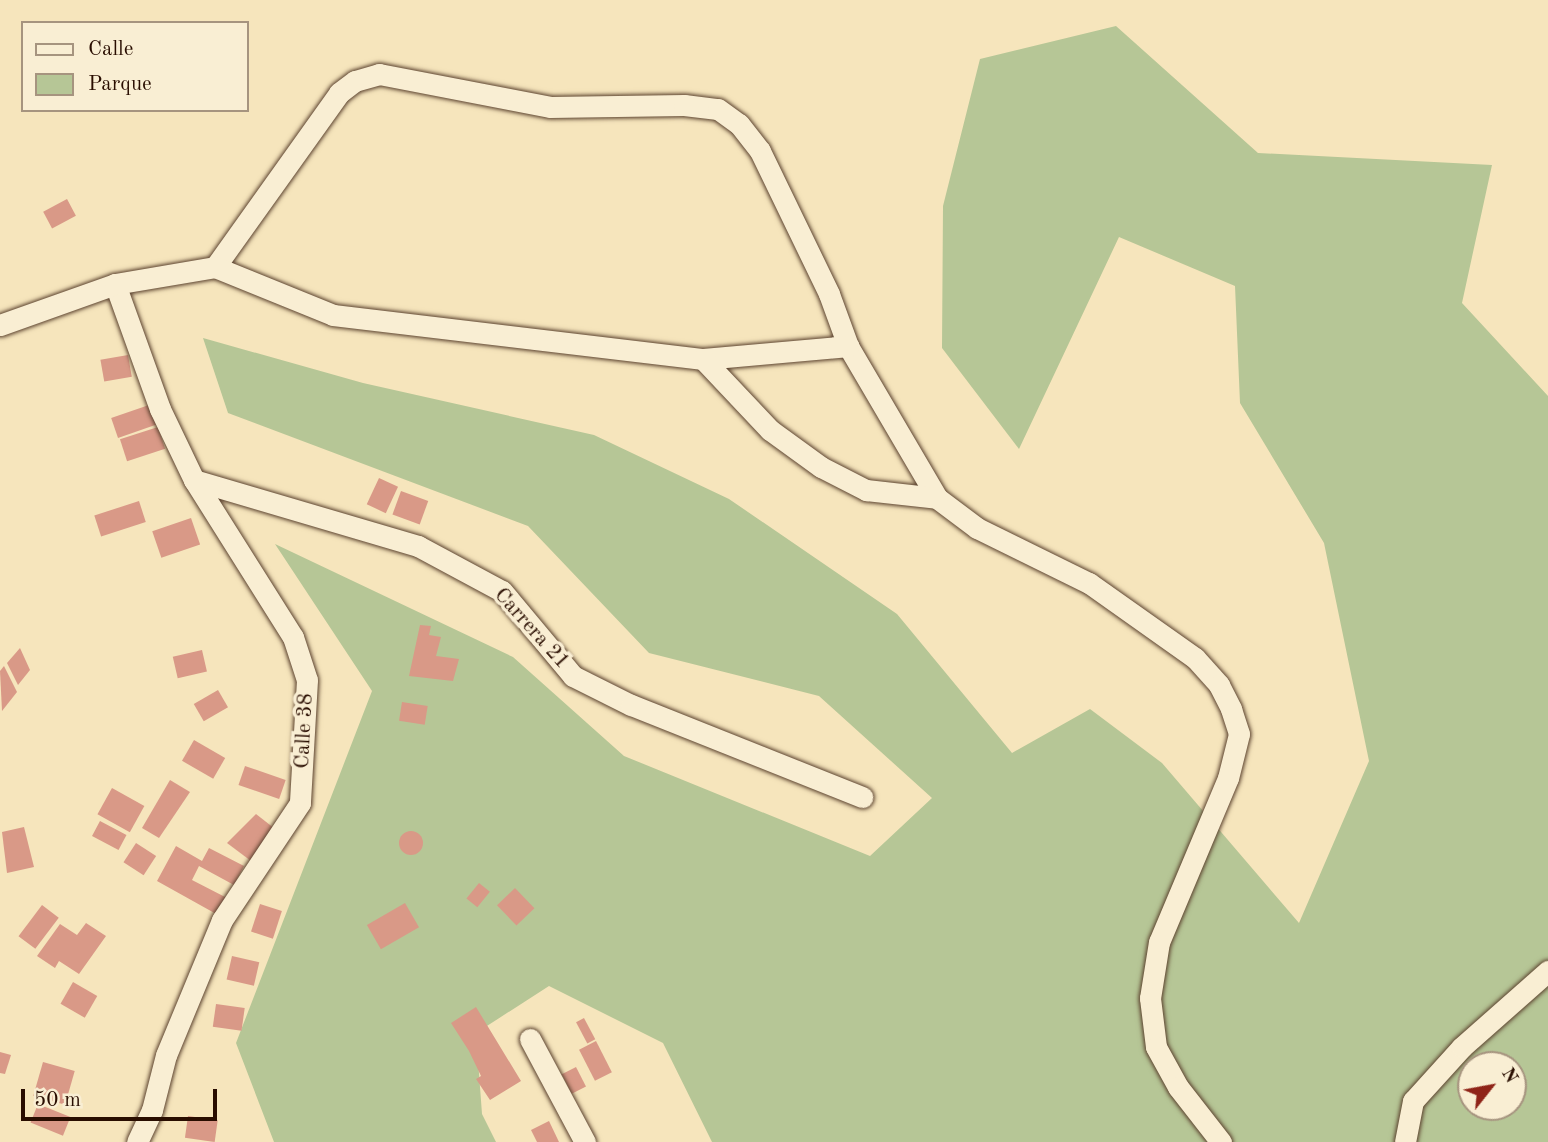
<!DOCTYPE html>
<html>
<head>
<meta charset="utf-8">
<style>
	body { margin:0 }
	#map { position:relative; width:1548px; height:1142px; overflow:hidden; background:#f6e5bc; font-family:"Old Standard TT",serif }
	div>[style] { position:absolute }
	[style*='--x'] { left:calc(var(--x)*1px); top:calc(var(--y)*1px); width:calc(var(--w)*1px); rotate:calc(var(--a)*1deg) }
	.green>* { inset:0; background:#b6c696 }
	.building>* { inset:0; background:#d99987; transform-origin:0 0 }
	.round { border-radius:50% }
	.roads { filter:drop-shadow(0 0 2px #5c432f) drop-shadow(0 0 2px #5c432f) }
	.minor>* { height:21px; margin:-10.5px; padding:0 10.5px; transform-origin:10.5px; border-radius:10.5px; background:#f9eed3 }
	span { translate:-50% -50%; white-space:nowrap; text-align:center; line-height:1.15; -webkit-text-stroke:7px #f9eed3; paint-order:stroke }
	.street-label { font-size:21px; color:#290d00 }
	.legend { position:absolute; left:21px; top:21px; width:228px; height:91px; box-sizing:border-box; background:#f9eed3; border:2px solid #a6947f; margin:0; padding:9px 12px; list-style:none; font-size:21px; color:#290d00 }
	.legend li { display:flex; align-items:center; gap:14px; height:35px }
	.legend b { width:35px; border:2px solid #a6947f }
	.north { position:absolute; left:1457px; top:1051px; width:70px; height:70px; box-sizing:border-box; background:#f9eed3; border:2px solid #a6947f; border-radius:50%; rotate:59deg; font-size:19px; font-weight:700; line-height:28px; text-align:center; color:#290d00 }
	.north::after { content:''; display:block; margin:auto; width:24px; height:32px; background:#8f2418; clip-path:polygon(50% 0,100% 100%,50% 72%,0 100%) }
	.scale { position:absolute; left:21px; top:1089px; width:196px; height:32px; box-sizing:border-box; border:4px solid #290d00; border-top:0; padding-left:9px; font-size:21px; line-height:24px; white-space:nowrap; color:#290d00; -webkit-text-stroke:5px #f9eed3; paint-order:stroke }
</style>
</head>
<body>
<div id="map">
	<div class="green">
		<div style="clip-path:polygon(evenodd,1116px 26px,1258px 153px,1492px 165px,1462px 303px,1548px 396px,1548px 1142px,712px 1142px,663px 1043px,549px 986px,476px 1033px,482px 1114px,496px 1142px,274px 1142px,236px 1043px,372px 691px,275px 544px,513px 657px,624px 756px,870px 856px,932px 798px,819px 696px,649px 653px,528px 526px,228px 413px,203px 338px,363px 383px,594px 435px,729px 499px,897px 614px,1012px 753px,1090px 709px,1162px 763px,1299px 923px,1369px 761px,1324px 543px,1240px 403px,1235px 286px,1119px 237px,1019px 449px,942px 348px,943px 206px,980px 59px,1116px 26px,1471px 1065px,1513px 1065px,1513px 1107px,1471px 1107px,1471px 1065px)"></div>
	</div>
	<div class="building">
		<div style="left:67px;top:199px;width:19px;height:27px;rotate:62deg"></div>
		<div style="left:128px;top:355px;width:22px;height:28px;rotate:80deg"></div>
		<div style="left:149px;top:405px;width:21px;height:40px;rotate:71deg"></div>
		<div style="left:158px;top:427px;width:23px;height:40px;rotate:72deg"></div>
		<div style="left:379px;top:478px;width:21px;height:29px;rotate:25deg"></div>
		<div style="left:401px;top:491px;width:29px;height:25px;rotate:20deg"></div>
		<div style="left:139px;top:501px;width:22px;height:47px;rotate:72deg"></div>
		<div style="left:191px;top:518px;width:28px;height:41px;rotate:71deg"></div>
		<div style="clip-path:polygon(420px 625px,431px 626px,429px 635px,441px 637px,436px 656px,459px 659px,453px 681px,409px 676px)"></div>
		<div style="clip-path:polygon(20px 648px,30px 670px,18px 685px,7px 663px)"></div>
		<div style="left:202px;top:650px;width:22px;height:30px;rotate:77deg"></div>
		<div style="clip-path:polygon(4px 666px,17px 692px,2px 711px,0 671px)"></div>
		<div style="left:218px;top:690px;width:20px;height:28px;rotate:60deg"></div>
		<div style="left:402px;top:702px;width:26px;height:19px;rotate:9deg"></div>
		<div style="left:194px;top:740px;width:36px;height:24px;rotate:30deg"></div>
		<div style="left:245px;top:766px;width:43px;height:20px;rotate:19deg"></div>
		<div style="clip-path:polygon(170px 780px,190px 792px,159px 838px,142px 828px)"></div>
		<div style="left:112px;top:788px;width:37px;height:30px;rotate:29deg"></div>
		<div style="clip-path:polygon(256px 814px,279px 832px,255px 864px,227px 843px)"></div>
		<div style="left:100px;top:821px;width:30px;height:17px;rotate:28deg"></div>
		<div style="clip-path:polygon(24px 827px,34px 867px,7px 873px,2px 832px)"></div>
		<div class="round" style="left:399px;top:831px;width:24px;height:24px"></div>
		<div style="left:136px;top:843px;width:24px;height:23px;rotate:33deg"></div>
		<div style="clip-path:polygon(176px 846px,202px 861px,209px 848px,244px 866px,234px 885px,199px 866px,192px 880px,227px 898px,218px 915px,157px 881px)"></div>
		<div style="left:479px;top:883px;width:14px;height:20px;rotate:39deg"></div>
		<div style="left:515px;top:888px;width:28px;height:25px;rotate:46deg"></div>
		<div style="left:405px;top:903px;width:28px;height:44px;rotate:60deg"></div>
		<div style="left:260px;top:904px;width:23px;height:29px;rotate:18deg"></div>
		<div style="left:42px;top:905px;width:21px;height:39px;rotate:37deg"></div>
		<div style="clip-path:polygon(86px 923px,106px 936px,79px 974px,59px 961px,55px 968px,37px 956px,60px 924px,77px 935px)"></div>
		<div style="left:232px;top:956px;width:28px;height:24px;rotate:13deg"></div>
		<div style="left:73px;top:982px;width:28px;height:25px;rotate:30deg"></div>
		<div style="left:216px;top:1004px;width:29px;height:23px;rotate:8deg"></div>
		<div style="clip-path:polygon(476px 1007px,521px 1081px,490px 1100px,476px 1079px,481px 1076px,469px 1051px,451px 1023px)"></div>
		<div style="left:584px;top:1018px;width:24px;height:9px;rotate:62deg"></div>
		<div style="left:596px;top:1041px;width:35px;height:19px;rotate:63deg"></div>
		<div style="clip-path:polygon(0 1052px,11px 1055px,5px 1074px,0 1073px)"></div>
		<div style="left:43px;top:1062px;width:33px;height:35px;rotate:16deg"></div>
		<div style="left:576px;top:1067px;width:22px;height:16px;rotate:63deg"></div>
		<div style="left:38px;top:1104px;width:35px;height:20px;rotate:22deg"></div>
		<div style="left:188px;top:1116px;width:30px;height:22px;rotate:8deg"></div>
		<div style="clip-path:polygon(549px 1121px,559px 1142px,537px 1142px,531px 1130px)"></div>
	</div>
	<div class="roads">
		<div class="minor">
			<div style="--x:215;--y:267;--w:214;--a:-54.5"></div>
			<div style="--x:339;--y:93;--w:20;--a:-37"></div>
			<div style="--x:355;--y:81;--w:25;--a:-16"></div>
			<div style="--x:379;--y:74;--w:174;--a:10.9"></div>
			<div style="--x:550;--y:107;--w:134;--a:-0.9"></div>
			<div style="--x:684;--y:105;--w:34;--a:7"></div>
			<div style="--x:718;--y:109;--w:26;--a:36"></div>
			<div style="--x:739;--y:124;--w:34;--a:52"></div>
			<div style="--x:760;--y:151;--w:159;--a:64.2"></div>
			<div style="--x:829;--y:294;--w:55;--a:69.9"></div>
			<div style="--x:848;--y:346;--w:176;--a:59.6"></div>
			<div style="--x:937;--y:498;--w:50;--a:36.9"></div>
			<div style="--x:977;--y:528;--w:125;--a:26.2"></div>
			<div style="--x:1089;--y:583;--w:130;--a:35.3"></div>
			<div style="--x:1195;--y:658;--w:36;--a:48"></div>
			<div style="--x:1219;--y:685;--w:27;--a:63"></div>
			<div style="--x:1231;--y:709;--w:26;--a:72"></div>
			<div style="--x:1239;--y:734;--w:45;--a:104"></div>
			<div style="--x:1228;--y:778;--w:178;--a:112.8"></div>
			<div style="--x:1159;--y:942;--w:57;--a:99.1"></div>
			<div style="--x:1150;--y:998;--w:49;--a:83"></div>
			<div style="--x:1156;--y:1047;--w:46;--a:61.2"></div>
			<div style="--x:1178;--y:1087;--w:70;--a:52"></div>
			<div style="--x:115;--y:284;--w:133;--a:70.2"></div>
			<div style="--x:160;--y:409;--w:79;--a:64.4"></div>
			<div style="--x:194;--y:480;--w:186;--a:57.8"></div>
			<div style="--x:293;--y:637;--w:45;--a:72"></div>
			<div style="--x:307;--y:680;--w:123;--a:93.3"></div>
			<div style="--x:300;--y:803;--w:141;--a:123.7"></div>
			<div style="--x:222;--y:920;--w:146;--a:112.5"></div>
			<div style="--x:166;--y:1055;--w:57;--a:104.3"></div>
			<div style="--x:152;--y:1110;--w:35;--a:115"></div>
			<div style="--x:0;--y:325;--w:122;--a:-19.6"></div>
			<div style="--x:115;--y:284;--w:101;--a:-9.6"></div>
			<div style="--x:215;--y:267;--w:127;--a:22.1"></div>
			<div style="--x:333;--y:315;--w:373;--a:6.8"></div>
			<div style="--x:703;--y:359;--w:146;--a:-5.1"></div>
			<div style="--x:703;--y:359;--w:98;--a:46.7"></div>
			<div style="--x:770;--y:430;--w:63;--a:36"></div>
			<div style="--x:821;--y:467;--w:51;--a:27.1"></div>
			<div style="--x:866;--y:490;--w:71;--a:6.4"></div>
			<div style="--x:194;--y:480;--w:234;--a:16.4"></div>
			<div style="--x:418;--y:546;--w:95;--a:28.2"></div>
			<div style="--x:502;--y:591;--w:111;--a:50.1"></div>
			<div style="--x:573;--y:676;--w:65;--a:26.6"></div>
			<div style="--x:631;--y:705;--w:249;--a:21.7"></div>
			<div style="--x:530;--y:1039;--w:117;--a:61.9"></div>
			<div style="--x:1405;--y:1142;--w:42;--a:-79"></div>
			<div style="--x:1413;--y:1101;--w:73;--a:-47.8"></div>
			<div style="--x:1462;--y:1047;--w:115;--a:-41.5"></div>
		</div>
	</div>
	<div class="street-label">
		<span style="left:531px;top:629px;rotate:48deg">Carrera 21</span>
		<span style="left:305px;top:731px;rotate:-87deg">Calle 38</span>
	</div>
	<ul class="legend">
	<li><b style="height:9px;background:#f9eed3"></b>Calle</li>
	<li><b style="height:19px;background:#b6c696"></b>Parque</li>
	</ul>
	<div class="north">N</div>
	<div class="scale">50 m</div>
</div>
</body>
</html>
